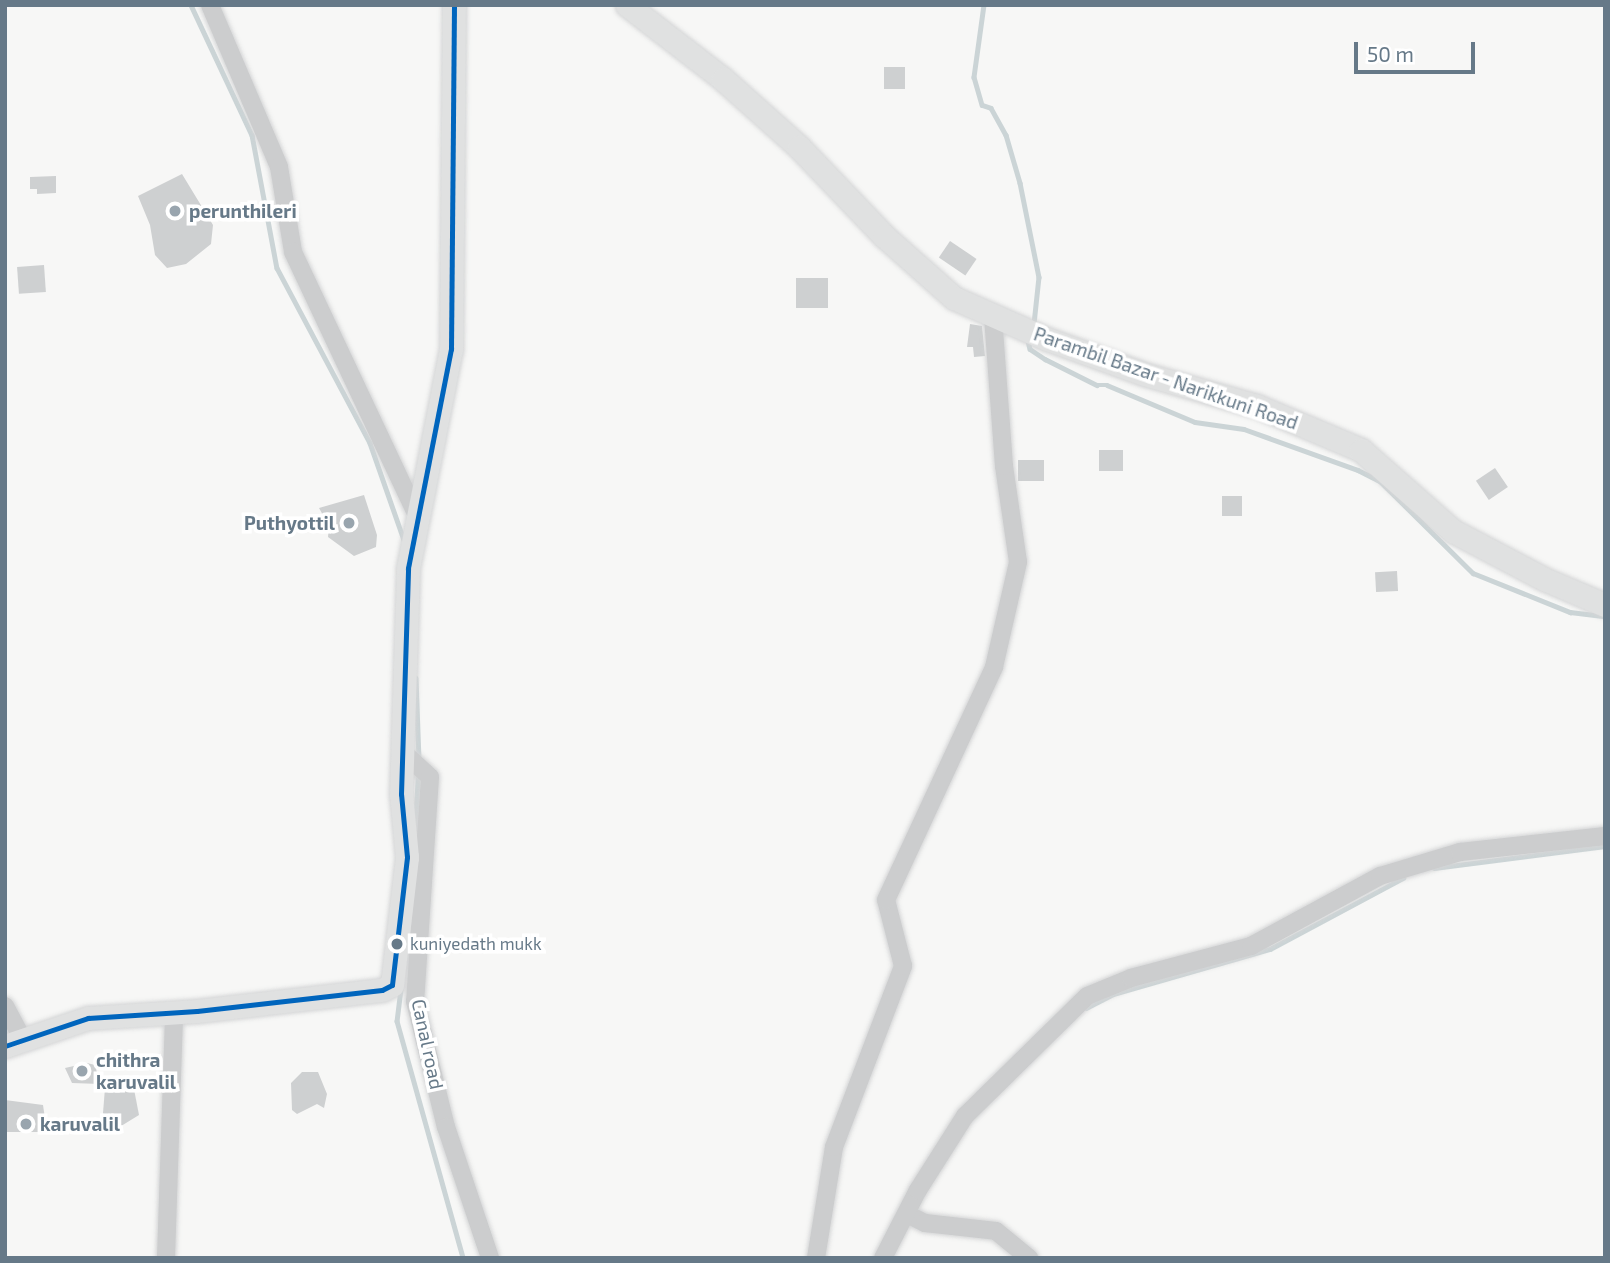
<!DOCTYPE html>
<html>
<head>
<meta charset="utf-8">
<style>
	body { margin:0 }
	#map { position:relative; width:1610px; height:1263px; overflow:hidden; background:#f7f7f6; font-family:"Exo 2",sans-serif }
	div>[style] { position:absolute }
	[style*='--x'] { left:calc(var(--x)*1px); top:calc(var(--y)*1px); width:calc(var(--w)*1px); rotate:calc(var(--a)*1deg) }
	.stream>* { height:4.5px; margin:-2.25px; padding:0 2.25px; transform-origin:2.25px; border-radius:2.25px; background:#cbd4d6 }
	.building>* { inset:0; background:#ced0d1; transform-origin:0 0 }
	.roads { filter:drop-shadow(0 0 2px #d4d5d6) drop-shadow(0 0 2px #d4d5d6) }
	.minor>* { height:18px; margin:-9px; padding:0 9px; transform-origin:9px; border-radius:9px; background:#cccdce }
	.major>* { height:23px; margin:-11.5px; padding:0 11.5px; transform-origin:11.5px; border-radius:11.5px; background:#e0e1e1 }
	.bus-1>* { height:5px; margin:-2.5px; padding:0 2.5px; transform-origin:2.5px; border-radius:2.5px; background:#0065bd }
	.dots>* { width:19px; height:19px; translate:-50% -50%; box-sizing:border-box; border:4px solid #fff; border-radius:50% }
	span { translate:-50% -50%; white-space:nowrap; text-align:center; line-height:1.15; -webkit-text-stroke:7px #fff; paint-order:stroke }
	.bus-label { font-size:17px; color:#667988 }
	.left { translate:0 -50%; text-align:left }
	.poi-label { font-size:19px; color:#667988; font-weight:700 }
	.right { translate:-100% -50%; text-align:right }
	.street-label { font-size:19px; color:#667988 }
	.frame { position:absolute; inset:0; border:7px solid #667988; pointer-events:none }
	.scale { position:absolute; left:1354px; top:42px; width:121px; height:32px; box-sizing:border-box; border:4px solid #667988; border-top:0; padding-left:9px; font-size:21px; line-height:24px; white-space:nowrap; color:#667988; -webkit-text-stroke:5px #fff; paint-order:stroke }
</style>
</head>
<body>
<div id="map">
	<div class="stream">
		<div style="--x:191;--y:5;--w:144;--a:64.9"></div>
		<div style="--x:252;--y:135;--w:135;--a:79.4"></div>
		<div style="--x:277;--y:268;--w:198;--a:62"></div>
		<div style="--x:370;--y:443;--w:103;--a:70.7"></div>
		<div style="--x:984;--y:5;--w:73;--a:97.9"></div>
		<div style="--x:974;--y:77;--w:29;--a:74"></div>
		<div style="--x:982;--y:105;--w:9;--a:18"></div>
		<div style="--x:991;--y:108;--w:31;--a:61"></div>
		<div style="--x:1006;--y:135;--w:50;--a:73.7"></div>
		<div style="--x:1020;--y:183;--w:96;--a:78.6"></div>
		<div style="--x:1039;--y:277;--w:47;--a:96.1"></div>
		<div style="--x:1028;--y:341;--w:8;--a:76"></div>
		<div style="--x:1030;--y:349;--w:18;--a:34"></div>
		<div style="--x:1045;--y:359;--w:58;--a:26.6"></div>
		<div style="--x:1097;--y:385;--w:10;--a:0"></div>
		<div style="--x:1107;--y:385;--w:95;--a:22.8"></div>
		<div style="--x:1195;--y:422;--w:49;--a:8.1"></div>
		<div style="--x:1244;--y:429;--w:121;--a:19.8"></div>
		<div style="--x:1358;--y:470;--w:25;--a:27"></div>
		<div style="--x:1380;--y:481;--w:131;--a:44.7"></div>
		<div style="--x:1473;--y:573;--w:105;--a:21.9"></div>
		<div style="--x:1570;--y:612;--w:35;--a:7"></div>
		<div style="--x:416;--y:678;--w:82;--a:87.9"></div>
		<div style="--x:415;--y:826;--w:54;--a:-86.8"></div>
		<div style="--x:1434;--y:868;--w:172;--a:-7.3"></div>
		<div style="--x:401;--y:989;--w:32;--a:97"></div>
		<div style="--x:397;--y:1021;--w:246;--a:74.4"></div>
		<div style="--x:1086;--y:1008;--w:30;--a:-27"></div>
		<div style="--x:1113;--y:994;--w:163;--a:-16"></div>
		<div style="--x:1270;--y:949;--w:151;--a:-28.1"></div>
	</div>
	<div class="building">
		<div style="left:884px;top:67px;width:21px;height:22px"></div>
		<div style="clip-path:polygon(182px 174px,213px 225px,211px 244px,186px 264px,167px 268px,155px 255px,150px 225px,138px 196px)"></div>
		<div style="clip-path:polygon(56px 176px,56px 193px,37px 194px,37px 189px,30px 189px,30px 177px)"></div>
		<div style="left:950px;top:241px;width:32px;height:20px;rotate:34deg"></div>
		<div style="left:44px;top:265px;width:27px;height:27px;rotate:86deg"></div>
		<div style="left:796px;top:278px;width:32px;height:30px"></div>
		<div style="clip-path:polygon(970px 324px,982px 326px,985px 356px,974px 357px,973px 347px,967px 347px)"></div>
		<div style="left:1099px;top:450px;width:24px;height:21px"></div>
		<div style="left:1018px;top:460px;width:26px;height:21px"></div>
		<div style="left:1495px;top:468px;width:23px;height:23px;rotate:56deg"></div>
		<div style="clip-path:polygon(364px 495px,377px 535px,376px 547px,354px 556px,328px 537px,329px 526px,319px 508px)"></div>
		<div style="left:1242px;top:496px;width:20px;height:20px;rotate:90deg"></div>
		<div style="left:1397px;top:571px;width:20px;height:22px;rotate:87deg"></div>
		<div style="clip-path:polygon(87px 1063px,95px 1065px,100px 1084px,72px 1083px,65px 1068px)"></div>
		<div style="clip-path:polygon(302px 1072px,318px 1072px,327px 1094px,324px 1108px,317px 1104px,297px 1114px,292px 1110px,291px 1083px)"></div>
		<div style="clip-path:polygon(127px 1078px,133px 1084px,139px 1115px,113px 1131px,103px 1113px,105px 1088px)"></div>
		<div style="clip-path:polygon(5px 1100px,43px 1105px,47px 1132px,5px 1132px)"></div>
	</div>
	<div class="roads">
		<div class="minor">
			<div style="--x:210;--y:5;--w:176;--a:66.9"></div>
			<div style="--x:279;--y:167;--w:86;--a:80.6"></div>
			<div style="--x:293;--y:252;--w:294;--a:64.8"></div>
			<div style="--x:402;--y:751;--w:38;--a:43"></div>
			<div style="--x:430;--y:777;--w:225;--a:93.8"></div>
			<div style="--x:415;--y:1001;--w:130;--a:76.2"></div>
			<div style="--x:446;--y:1127;--w:138;--a:71.4"></div>
			<div style="--x:5;--y:1006;--w:36;--a:62"></div>
			<div style="--x:907;--y:1214;--w:20;--a:27"></div>
			<div style="--x:925;--y:1223;--w:71;--a:6.4"></div>
			<div style="--x:996;--y:1231;--w:43;--a:39.3"></div>
			<div style="--x:166;--y:1258;--w:246;--a:-88.1"></div>
			<div style="--x:816;--y:1258;--w:112;--a:-80.8"></div>
			<div style="--x:834;--y:1147;--w:194;--a:-69.1"></div>
			<div style="--x:903;--y:966;--w:68;--a:-104.4"></div>
			<div style="--x:886;--y:900;--w:257;--a:-65.1"></div>
			<div style="--x:994;--y:667;--w:108;--a:-77.1"></div>
			<div style="--x:1018;--y:562;--w:97;--a:-98.3"></div>
			<div style="--x:1004;--y:466;--w:151;--a:-94.2"></div>
			<div style="--x:883;--y:1258;--w:76;--a:-62.8"></div>
			<div style="--x:918;--y:1190;--w:88;--a:-57.6"></div>
			<div style="--x:965;--y:1116;--w:171;--a:-44.5"></div>
			<div style="--x:1087;--y:996;--w:48;--a:-22.2"></div>
			<div style="--x:1131;--y:978;--w:124;--a:-14.9"></div>
			<div style="--x:1251;--y:946;--w:147;--a:-28.5"></div>
			<div style="--x:1380;--y:876;--w:84;--a:-16.7"></div>
			<div style="--x:1460;--y:852;--w:146;--a:-6.3"></div>
		</div>
		<div class="major">
			<div style="--x:627;--y:5;--w:121;--a:37.6"></div>
			<div style="--x:723;--y:79;--w:102;--a:41.8"></div>
			<div style="--x:799;--y:147;--w:123;--a:46.3"></div>
			<div style="--x:884;--y:236;--w:94;--a:41.5"></div>
			<div style="--x:954;--y:298;--w:102;--a:23.8"></div>
			<div style="--x:1047;--y:339;--w:103;--a:19.8"></div>
			<div style="--x:1144;--y:374;--w:117;--a:15.8"></div>
			<div style="--x:1257;--y:406;--w:113;--a:22.9"></div>
			<div style="--x:1361;--y:450;--w:123;--a:41.4"></div>
			<div style="--x:1453;--y:531;--w:103;--a:27.8"></div>
			<div style="--x:1544;--y:579;--w:66;--a:23.1"></div>
			<div style="--x:5;--y:1046;--w:88;--a:-18.6"></div>
			<div style="--x:88;--y:1018;--w:109;--a:-3.7"></div>
			<div style="--x:197;--y:1011;--w:186;--a:-6.5"></div>
			<div style="--x:382;--y:990;--w:11;--a:-27"></div>
			<div style="--x:392;--y:985;--w:129;--a:-83.3"></div>
			<div style="--x:407;--y:857;--w:63;--a:-95.4"></div>
			<div style="--x:401;--y:794;--w:226;--a:-88.2"></div>
			<div style="--x:408;--y:568;--w:223;--a:-78.9"></div>
			<div style="--x:451;--y:349;--w:344;--a:-89.5"></div>
		</div>
	</div>
	<div class="bus-1">
		<div style="--x:5;--y:1046;--w:88;--a:-18.6"></div>
		<div style="--x:88;--y:1018;--w:109;--a:-3.7"></div>
		<div style="--x:197;--y:1011;--w:186;--a:-6.5"></div>
		<div style="--x:382;--y:990;--w:11;--a:-27"></div>
		<div style="--x:392;--y:985;--w:129;--a:-83.3"></div>
		<div style="--x:407;--y:857;--w:63;--a:-95.4"></div>
		<div style="--x:401;--y:794;--w:226;--a:-88.2"></div>
		<div style="--x:408;--y:568;--w:223;--a:-78.9"></div>
		<div style="--x:451;--y:349;--w:344;--a:-89.5"></div>
	</div>
	<div class="dots">
		<div style="left:175px;top:211px;background:#99a5ae"></div>
		<div style="left:349px;top:523px;background:#99a5ae"></div>
		<div style="left:397px;top:944px;background:#667988"></div>
		<div style="left:82px;top:1071px;background:#99a5ae"></div>
		<div style="left:26px;top:1124px;background:#99a5ae"></div>
	</div>
	<div class="bus-label">
		<span class="left" style="left:410px;top:944px">kuniyedath mukk</span>
	</div>
	<div class="poi-label">
		<span class="left" style="left:189px;top:211px">perunthileri</span>
		<span class="right" style="left:335px;top:523px">Puthyottil</span>
		<span class="left" style="left:96px;top:1071px">chithra<br>karuvalil</span>
		<span class="left" style="left:40px;top:1124px">karuvalil</span>
	</div>
	<div class="street-label">
		<span style="left:1166px;top:378px;rotate:19deg">Parambil Bazar - Narikkuni Road</span>
		<span style="left:428px;top:1044px;rotate:78deg">Canal road</span>
	</div>
	<div class="frame"></div>
	<div class="scale">50 m</div>
</div>
</body>
</html>
